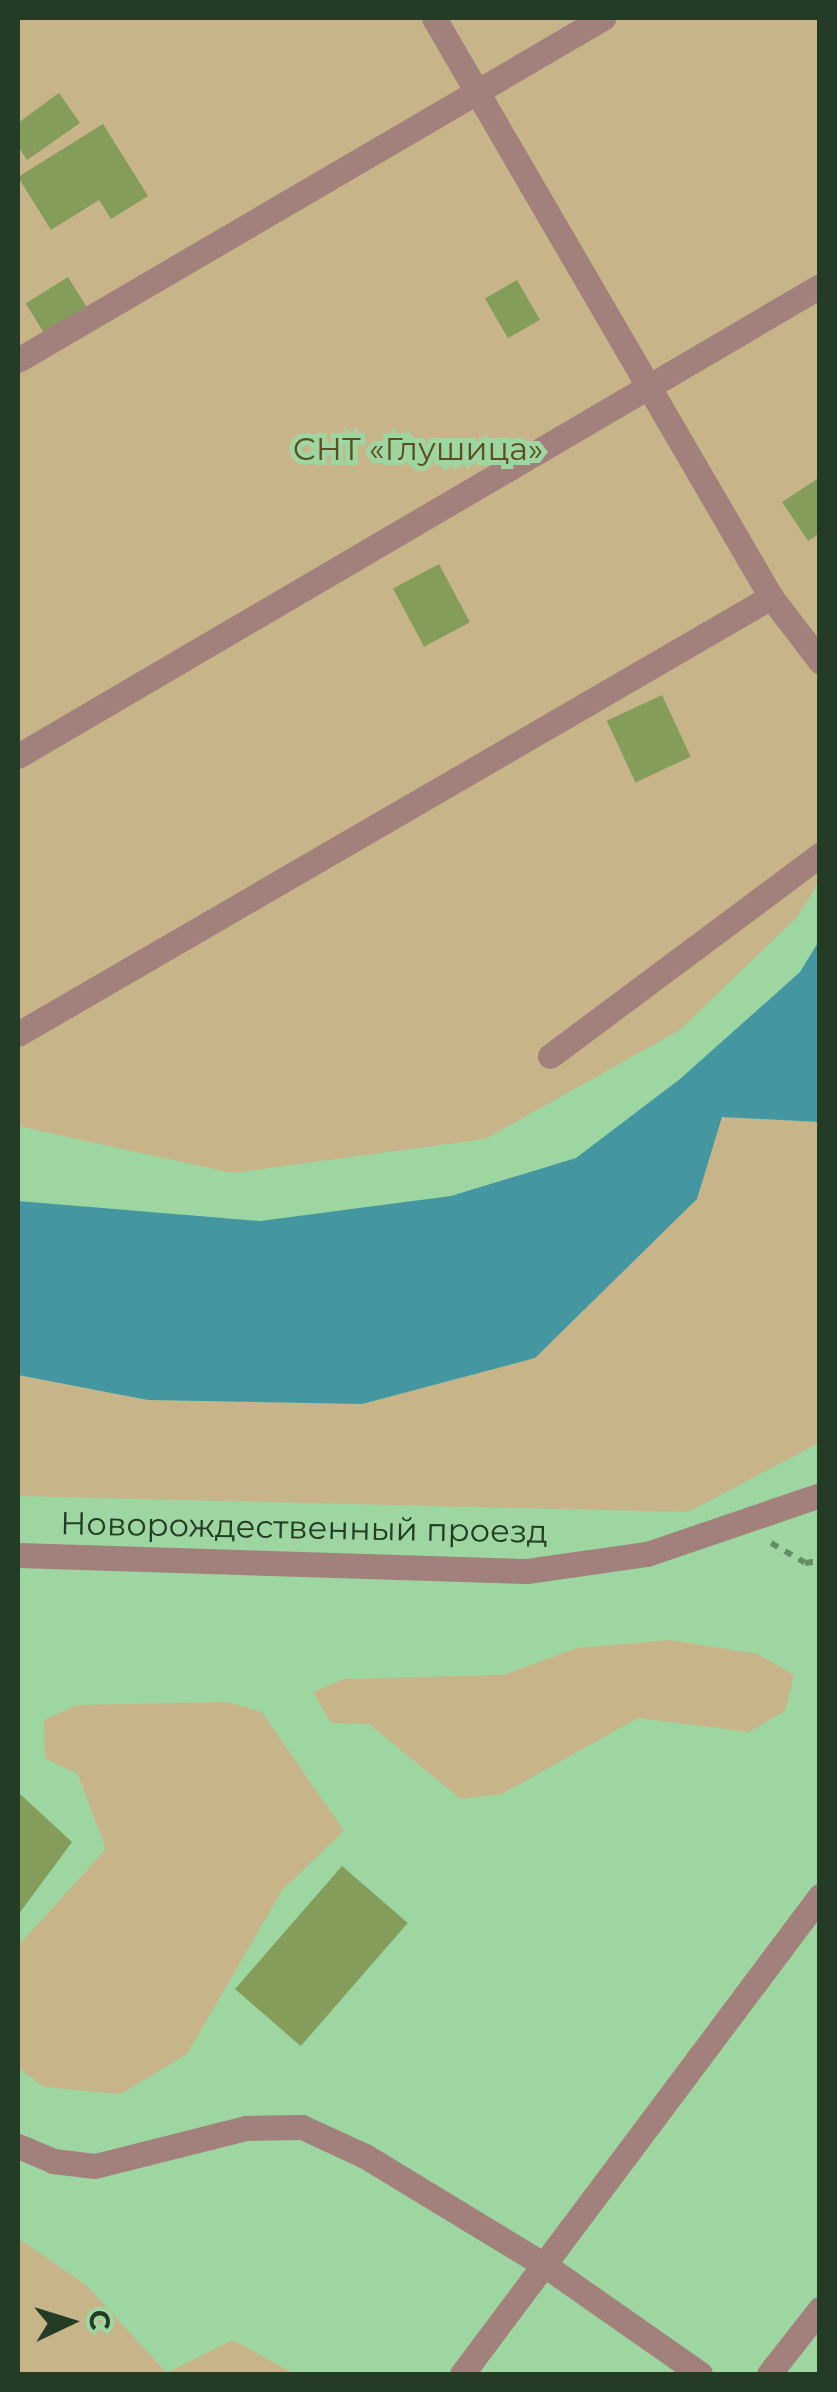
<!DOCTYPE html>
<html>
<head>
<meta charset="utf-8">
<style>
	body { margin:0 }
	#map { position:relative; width:837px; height:2392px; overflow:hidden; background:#9dd6a0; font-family:Montserrat,sans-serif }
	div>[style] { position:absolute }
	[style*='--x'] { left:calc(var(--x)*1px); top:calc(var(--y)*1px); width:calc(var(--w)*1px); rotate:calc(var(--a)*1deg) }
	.green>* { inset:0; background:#c8b489 }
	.water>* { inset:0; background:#4497a1 }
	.building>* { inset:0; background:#849d5b; transform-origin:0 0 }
	.path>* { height:6px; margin-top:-3px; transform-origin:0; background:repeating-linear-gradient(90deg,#658e67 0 8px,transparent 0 16px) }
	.minor>* { height:25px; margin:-12.5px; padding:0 12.5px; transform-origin:12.5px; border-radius:12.5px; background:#a2807c }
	span { translate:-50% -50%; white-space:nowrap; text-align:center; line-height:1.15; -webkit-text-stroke:10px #9dd6a0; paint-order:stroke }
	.park-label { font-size:32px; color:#5f4c1f }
	.street-label { font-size:32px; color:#243b25 }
	.frame { position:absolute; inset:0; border:20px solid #243b25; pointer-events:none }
	.north { position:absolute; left:20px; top:2272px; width:100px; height:100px; -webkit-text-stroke:8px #9dd6a0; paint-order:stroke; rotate:86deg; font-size:28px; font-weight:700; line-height:40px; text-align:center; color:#243b25 }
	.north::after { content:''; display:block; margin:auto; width:35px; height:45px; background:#243b25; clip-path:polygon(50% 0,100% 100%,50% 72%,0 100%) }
</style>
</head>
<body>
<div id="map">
	<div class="green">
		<div style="clip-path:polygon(18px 18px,819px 18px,820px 881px,797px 917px,680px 1030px,485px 1139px,232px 1173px,18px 1126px)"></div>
		<div style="clip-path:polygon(722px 1117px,819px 1122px,819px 1443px,688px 1512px,18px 1496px,18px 1375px,148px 1400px,362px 1404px,535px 1358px,697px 1199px)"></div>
		<div style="clip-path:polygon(670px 1640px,758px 1654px,794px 1675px,785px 1711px,749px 1732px,638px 1718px,502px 1794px,461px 1799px,369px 1724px,331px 1723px,313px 1692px,344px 1679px,503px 1675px,577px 1648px)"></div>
		<div style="clip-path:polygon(227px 1702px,262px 1712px,344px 1831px,283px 1889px,187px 2054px,121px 2094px,44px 2087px,18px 2068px,18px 1946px,106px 1849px,78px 1774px,45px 1758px,44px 1720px,77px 1705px)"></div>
		<div style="clip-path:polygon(18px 2238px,86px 2285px,167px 2373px,233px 2340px,295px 2374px,18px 2374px)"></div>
	</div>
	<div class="water">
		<div style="clip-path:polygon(819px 941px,819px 1122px,722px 1117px,697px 1199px,535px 1358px,362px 1404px,148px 1400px,18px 1375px,18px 1201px,260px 1221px,451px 1196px,576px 1158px,680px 1079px,800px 972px)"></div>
	</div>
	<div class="building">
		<div style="clip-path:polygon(59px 93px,80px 123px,27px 160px,18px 146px,18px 123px)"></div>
		<div style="clip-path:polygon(103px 124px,148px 196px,111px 219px,99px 200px,51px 230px,18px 177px)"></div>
		<div style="left:68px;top:277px;width:36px;height:50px;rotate:58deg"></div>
		<div style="left:517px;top:280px;width:46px;height:37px;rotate:60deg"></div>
		<div style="clip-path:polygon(820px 477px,820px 533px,808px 541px,782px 502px)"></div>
		<div style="left:439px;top:564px;width:66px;height:52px;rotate:62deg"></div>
		<div style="left:662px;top:695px;width:68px;height:61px;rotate:65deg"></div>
		<div style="clip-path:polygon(20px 1794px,72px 1842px,18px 1915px,18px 1796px)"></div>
		<div style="left:342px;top:1866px;width:87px;height:163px;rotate:41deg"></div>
	</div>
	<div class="path">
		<div style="--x:771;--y:1543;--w:39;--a:30"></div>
		<div style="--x:805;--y:1563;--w:15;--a:-8"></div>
	</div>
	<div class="minor">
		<div style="--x:434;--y:18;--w:670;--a:59.8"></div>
		<div style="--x:771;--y:597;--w:81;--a:52.6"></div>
		<div style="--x:18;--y:360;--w:678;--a:-30.31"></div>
		<div style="--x:18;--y:756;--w:930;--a:-30.37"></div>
		<div style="--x:18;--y:1034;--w:871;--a:-30.13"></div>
		<div style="--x:550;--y:1056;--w:337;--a:-36.7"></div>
		<div style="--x:18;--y:1555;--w:509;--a:1.8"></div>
		<div style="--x:527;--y:1571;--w:121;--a:-8.1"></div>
		<div style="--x:647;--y:1554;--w:183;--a:-18.8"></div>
		<div style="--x:18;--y:2146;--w:38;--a:23"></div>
		<div style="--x:53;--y:2161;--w:42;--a:6.8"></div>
		<div style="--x:95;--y:2166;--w:156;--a:-14.1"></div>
		<div style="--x:246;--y:2128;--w:56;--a:-1"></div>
		<div style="--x:302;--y:2127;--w:69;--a:24.7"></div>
		<div style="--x:365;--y:2156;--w:212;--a:31.3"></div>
		<div style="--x:546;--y:2266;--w:188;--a:35"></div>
		<div style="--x:462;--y:2374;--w:597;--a:-53.17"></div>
		<div style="--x:769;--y:2374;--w:83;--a:-51.9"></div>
	</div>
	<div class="park-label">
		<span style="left:418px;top:449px">СНТ «Глушица»</span>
	</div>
	<div class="street-label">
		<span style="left:304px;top:1528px;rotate:1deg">Новорождественный проезд</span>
	</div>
	<div class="frame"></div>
	<div class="north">С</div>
</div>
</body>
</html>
